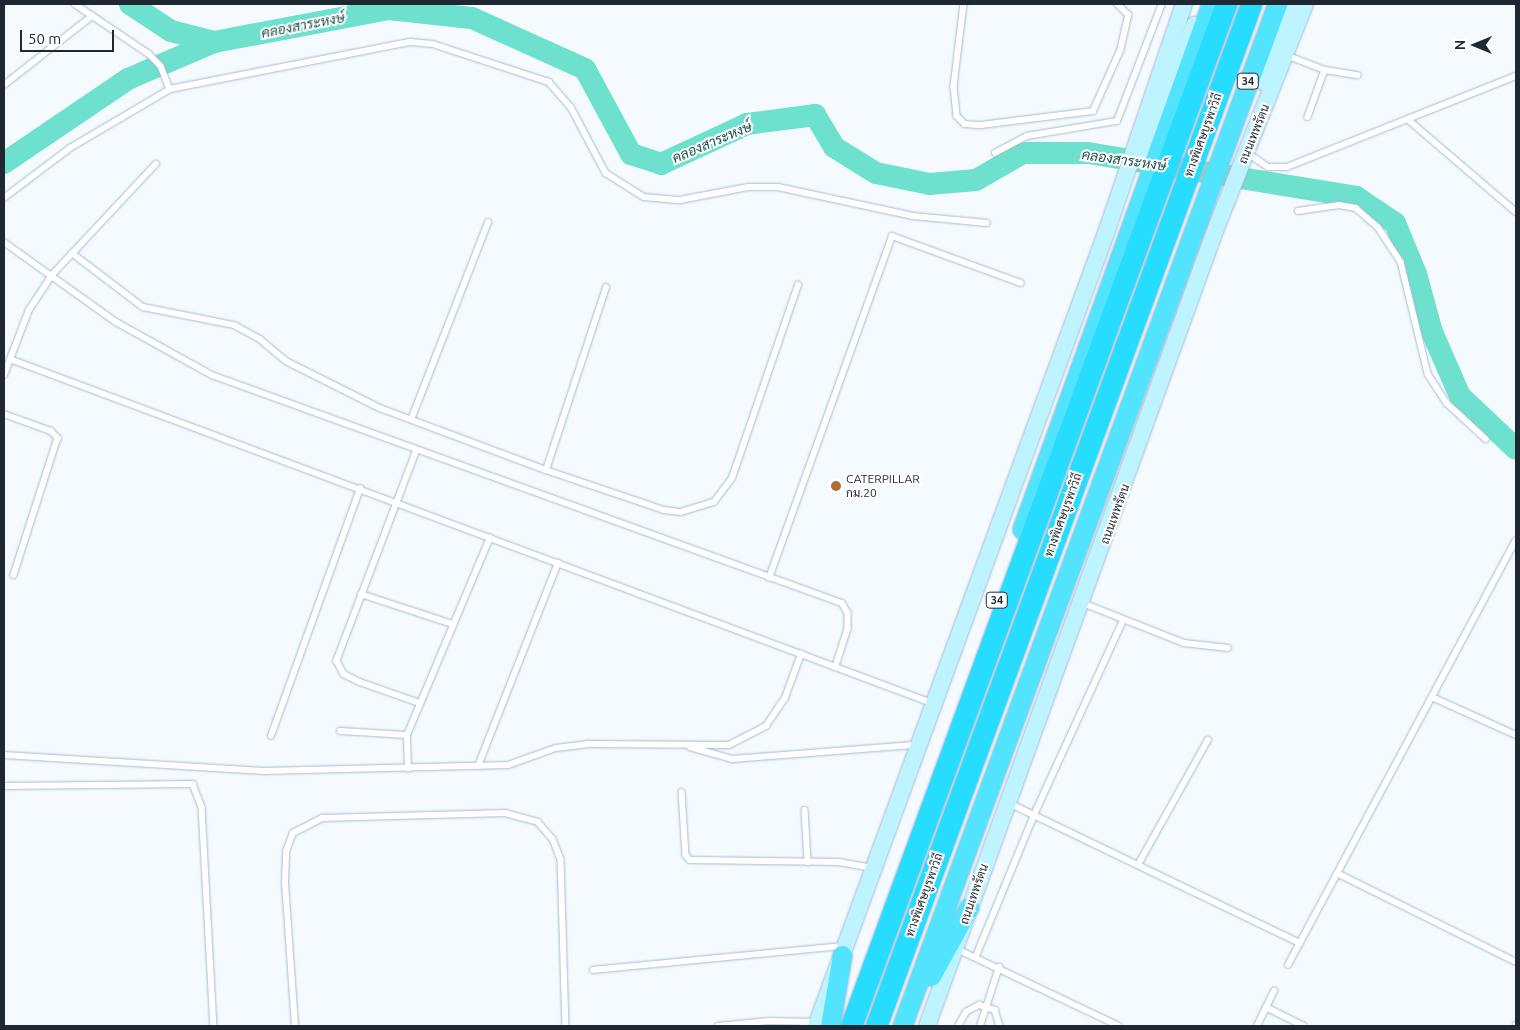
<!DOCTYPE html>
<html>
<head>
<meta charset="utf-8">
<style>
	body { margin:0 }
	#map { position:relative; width:1520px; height:1030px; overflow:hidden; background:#f5faff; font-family:Ubuntu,Sarabun,sans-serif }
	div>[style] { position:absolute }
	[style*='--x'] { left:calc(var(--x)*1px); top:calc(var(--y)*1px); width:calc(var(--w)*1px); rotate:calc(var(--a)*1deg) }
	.river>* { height:22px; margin:-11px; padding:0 11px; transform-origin:11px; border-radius:11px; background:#6de1ce }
	.roads { filter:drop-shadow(0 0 1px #a4bbd2) drop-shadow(0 0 1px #a4bbd2) }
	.service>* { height:5.5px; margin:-2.75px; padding:0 2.75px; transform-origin:2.75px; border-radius:2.75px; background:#fff }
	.secondary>* { height:16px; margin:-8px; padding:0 8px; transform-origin:8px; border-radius:8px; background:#bef4ff }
	.trunk>* { height:19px; margin:-9.5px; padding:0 9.5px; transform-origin:9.5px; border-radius:9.5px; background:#52e3ff }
	.motorway>* { height:21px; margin:-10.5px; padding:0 10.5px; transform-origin:10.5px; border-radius:10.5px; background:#26dcff }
	.dots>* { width:14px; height:14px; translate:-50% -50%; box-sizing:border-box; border:2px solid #fff; border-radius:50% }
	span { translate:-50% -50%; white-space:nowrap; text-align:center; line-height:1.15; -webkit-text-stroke:4px #fff; paint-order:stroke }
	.shield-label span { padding:1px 4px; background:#fff; border:1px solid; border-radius:4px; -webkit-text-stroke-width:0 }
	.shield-label { font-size:11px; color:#1f2831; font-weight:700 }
	.street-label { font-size:12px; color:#1f2831 }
	.poi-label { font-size:12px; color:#1f2831 }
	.left { translate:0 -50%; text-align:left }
	.water-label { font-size:14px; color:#1f524a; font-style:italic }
	.frame { position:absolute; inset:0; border:5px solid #1f2831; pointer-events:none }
	.north { position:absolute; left:1450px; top:20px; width:50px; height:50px; -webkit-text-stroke:4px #fff; paint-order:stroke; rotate:270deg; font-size:14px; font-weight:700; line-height:20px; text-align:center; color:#1f2831 }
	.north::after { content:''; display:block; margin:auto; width:18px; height:22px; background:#1f2831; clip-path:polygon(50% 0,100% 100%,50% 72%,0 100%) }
	.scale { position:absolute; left:20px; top:30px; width:94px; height:22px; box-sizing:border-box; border:2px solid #1f2831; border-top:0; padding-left:6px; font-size:15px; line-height:18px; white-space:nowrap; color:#1f2831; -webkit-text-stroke:4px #fff; paint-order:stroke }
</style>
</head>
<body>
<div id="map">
	<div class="river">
		<div style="--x:130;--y:4;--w:49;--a:33.4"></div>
		<div style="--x:171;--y:31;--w:44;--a:14.3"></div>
		<div style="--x:214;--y:42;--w:178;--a:-10.7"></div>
		<div style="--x:389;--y:9;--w:83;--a:6.2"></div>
		<div style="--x:472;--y:18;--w:124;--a:24.3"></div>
		<div style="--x:585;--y:69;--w:97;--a:61.6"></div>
		<div style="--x:631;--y:154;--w:32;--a:18"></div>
		<div style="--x:661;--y:164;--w:95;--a:-24.9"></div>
		<div style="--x:747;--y:124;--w:69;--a:-7.5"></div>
		<div style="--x:815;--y:115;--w:37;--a:59"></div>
		<div style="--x:834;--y:147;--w:49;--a:31.8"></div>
		<div style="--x:876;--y:173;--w:55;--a:11.5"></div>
		<div style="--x:930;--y:184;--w:46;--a:-5"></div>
		<div style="--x:976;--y:180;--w:54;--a:-29.9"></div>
		<div style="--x:1023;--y:153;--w:65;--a:0"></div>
		<div style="--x:1088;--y:153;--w:272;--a:9.3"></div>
		<div style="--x:1356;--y:197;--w:47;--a:33.7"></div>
		<div style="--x:1395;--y:223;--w:55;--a:67.6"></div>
		<div style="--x:1416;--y:274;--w:60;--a:74.6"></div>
		<div style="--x:1432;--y:332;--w:70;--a:66.4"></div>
		<div style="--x:1460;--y:396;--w:77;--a:43.4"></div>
		<div style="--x:4;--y:163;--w:150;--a:-34.1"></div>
		<div style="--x:128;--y:79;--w:94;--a:-23.3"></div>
	</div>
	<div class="roads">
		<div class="service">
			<div style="--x:75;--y:4;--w:89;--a:34"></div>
			<div style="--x:149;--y:54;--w:17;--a:45"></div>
			<div style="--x:161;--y:66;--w:25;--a:69"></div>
			<div style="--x:964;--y:4;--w:84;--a:96.9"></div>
			<div style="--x:954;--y:87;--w:29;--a:84"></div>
			<div style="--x:957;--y:116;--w:11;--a:45"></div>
			<div style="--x:965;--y:124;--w:16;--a:4"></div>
			<div style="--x:981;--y:125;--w:113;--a:-7.1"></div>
			<div style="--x:1093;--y:111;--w:66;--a:-65.8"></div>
			<div style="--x:1120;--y:51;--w:37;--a:-77"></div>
			<div style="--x:1128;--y:15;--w:16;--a:-135"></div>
			<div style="--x:1286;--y:55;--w:42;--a:21"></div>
			<div style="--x:1325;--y:70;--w:50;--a:109.9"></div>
			<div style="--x:1325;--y:70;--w:33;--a:9"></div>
			<div style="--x:4;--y:85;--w:112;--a:-38.1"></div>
			<div style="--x:1410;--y:121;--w:140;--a:40.6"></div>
			<div style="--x:995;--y:153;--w:36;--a:-28"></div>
			<div style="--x:1027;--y:136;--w:91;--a:-9.5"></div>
			<div style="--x:1117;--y:121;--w:125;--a:-69"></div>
			<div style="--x:1248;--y:153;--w:24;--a:35"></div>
			<div style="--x:1268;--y:167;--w:19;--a:0"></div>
			<div style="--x:1287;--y:167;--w:246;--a:-21.7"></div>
			<div style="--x:4;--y:198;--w:83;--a:-37.1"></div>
			<div style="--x:70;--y:148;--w:116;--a:-30.5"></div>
			<div style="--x:170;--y:89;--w:245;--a:-11.1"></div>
			<div style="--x:410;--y:42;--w:23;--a:5"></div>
			<div style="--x:433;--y:44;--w:122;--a:18.1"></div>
			<div style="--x:549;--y:82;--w:33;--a:49"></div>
			<div style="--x:571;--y:107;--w:75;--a:62.1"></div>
			<div style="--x:606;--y:173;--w:45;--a:32.3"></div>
			<div style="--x:644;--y:197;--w:36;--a:5"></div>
			<div style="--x:680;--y:200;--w:69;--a:-10.8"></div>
			<div style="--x:748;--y:187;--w:30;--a:0"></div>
			<div style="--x:778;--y:187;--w:138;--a:12.1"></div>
			<div style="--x:913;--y:216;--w:74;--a:5.4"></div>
			<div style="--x:1298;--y:211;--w:41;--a:-8.3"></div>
			<div style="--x:1339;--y:205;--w:17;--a:10"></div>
			<div style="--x:1356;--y:208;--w:29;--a:41"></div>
			<div style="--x:1378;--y:227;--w:42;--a:56.7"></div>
			<div style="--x:1401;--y:262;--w:115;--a:76.4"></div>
			<div style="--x:1428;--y:374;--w:35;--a:57"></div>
			<div style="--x:1447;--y:403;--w:53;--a:42.7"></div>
			<div style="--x:4;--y:242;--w:138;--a:35.5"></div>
			<div style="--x:116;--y:322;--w:110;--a:28.9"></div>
			<div style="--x:212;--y:375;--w:670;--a:19.9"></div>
			<div style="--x:842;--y:603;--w:12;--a:59"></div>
			<div style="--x:848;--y:613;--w:16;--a:90"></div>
			<div style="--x:848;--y:629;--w:40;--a:108"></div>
			<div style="--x:72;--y:253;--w:89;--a:37.3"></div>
			<div style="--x:143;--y:307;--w:93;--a:11.2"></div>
			<div style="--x:234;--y:325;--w:30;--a:28"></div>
			<div style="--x:260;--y:339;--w:34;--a:40"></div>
			<div style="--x:286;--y:361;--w:105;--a:26.6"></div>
			<div style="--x:380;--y:408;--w:177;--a:20.5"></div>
			<div style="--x:546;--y:470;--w:125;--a:18.7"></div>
			<div style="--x:664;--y:510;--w:17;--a:7"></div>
			<div style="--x:681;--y:512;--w:34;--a:-17"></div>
			<div style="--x:714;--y:502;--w:30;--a:-53"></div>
			<div style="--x:732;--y:478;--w:204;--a:-71.1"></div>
			<div style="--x:10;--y:359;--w:984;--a:20.46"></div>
			<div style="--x:4;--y:375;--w:70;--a:-69"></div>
			<div style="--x:29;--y:310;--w:42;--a:-56.7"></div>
			<div style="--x:52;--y:275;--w:152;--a:-46.9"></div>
			<div style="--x:4;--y:414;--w:50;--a:19.9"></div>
			<div style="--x:51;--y:431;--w:10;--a:45"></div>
			<div style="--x:58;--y:438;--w:144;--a:107.8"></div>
			<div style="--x:411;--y:420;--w:212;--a:-68.7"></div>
			<div style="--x:417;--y:450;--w:226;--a:110.8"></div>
			<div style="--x:337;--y:661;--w:15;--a:62"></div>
			<div style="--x:344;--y:674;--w:18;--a:27"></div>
			<div style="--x:360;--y:682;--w:64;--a:19.3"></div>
			<div style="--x:546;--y:470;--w:192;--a:-71.8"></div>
			<div style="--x:769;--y:578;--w:363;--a:-70.2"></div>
			<div style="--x:892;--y:236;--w:137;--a:20"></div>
			<div style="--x:361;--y:594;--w:97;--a:18.1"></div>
			<div style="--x:1083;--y:603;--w:109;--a:21.6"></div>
			<div style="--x:1184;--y:643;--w:44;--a:6.5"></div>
			<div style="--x:1432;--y:697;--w:92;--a:24.3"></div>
			<div style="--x:340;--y:731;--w:67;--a:3.4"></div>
			<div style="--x:271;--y:736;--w:263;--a:-70.2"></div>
			<div style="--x:690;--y:747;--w:44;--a:15.9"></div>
			<div style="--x:732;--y:759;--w:185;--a:-4.4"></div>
			<div style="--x:4;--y:755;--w:260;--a:3.5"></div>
			<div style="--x:264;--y:771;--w:244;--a:-1.4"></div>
			<div style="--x:508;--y:765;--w:51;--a:-19.5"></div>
			<div style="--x:556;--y:748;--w:31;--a:-7"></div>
			<div style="--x:587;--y:744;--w:142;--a:0.4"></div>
			<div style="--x:729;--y:745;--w:42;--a:-27.2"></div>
			<div style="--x:766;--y:726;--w:34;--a:-56"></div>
			<div style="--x:785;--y:698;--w:47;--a:-70"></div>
			<div style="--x:478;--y:766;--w:218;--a:-68.5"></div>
			<div style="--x:408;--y:769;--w:34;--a:-92"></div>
			<div style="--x:407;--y:735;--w:214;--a:-67.2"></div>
			<div style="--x:4;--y:786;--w:189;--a:-0.6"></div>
			<div style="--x:193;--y:784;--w:25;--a:69"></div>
			<div style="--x:202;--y:807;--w:219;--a:86.9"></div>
			<div style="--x:682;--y:792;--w:63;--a:86.4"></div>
			<div style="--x:686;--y:855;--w:6;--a:51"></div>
			<div style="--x:690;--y:860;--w:149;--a:0.8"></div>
			<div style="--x:839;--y:862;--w:34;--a:10"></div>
			<div style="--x:1009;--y:803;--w:323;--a:25.7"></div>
			<div style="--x:805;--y:810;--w:52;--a:86.7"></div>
			<div style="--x:1138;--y:865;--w:143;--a:-60.8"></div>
			<div style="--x:1337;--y:873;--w:200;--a:26.4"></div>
			<div style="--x:957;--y:949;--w:179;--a:25.4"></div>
			<div style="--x:976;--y:956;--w:152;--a:-67.6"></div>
			<div style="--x:1034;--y:815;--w:213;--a:-65.4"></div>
			<div style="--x:1288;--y:965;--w:481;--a:-61.8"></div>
			<div style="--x:593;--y:970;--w:251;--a:-5.5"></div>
			<div style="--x:1266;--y:1007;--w:42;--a:26.6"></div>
			<div style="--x:295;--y:1026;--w:143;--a:-94"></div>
			<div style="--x:285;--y:883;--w:31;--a:-88"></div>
			<div style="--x:286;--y:852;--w:20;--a:-70"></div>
			<div style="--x:293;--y:833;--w:33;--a:-27"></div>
			<div style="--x:322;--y:818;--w:183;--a:-1.6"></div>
			<div style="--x:505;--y:813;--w:34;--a:15"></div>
			<div style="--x:538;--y:822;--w:23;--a:49"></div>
			<div style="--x:553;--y:839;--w:22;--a:69"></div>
			<div style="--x:561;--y:860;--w:166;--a:88.3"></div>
			<div style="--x:718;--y:1026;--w:51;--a:-5.6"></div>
			<div style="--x:769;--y:1021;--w:46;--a:1.2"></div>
			<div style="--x:958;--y:1026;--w:16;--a:-60"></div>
			<div style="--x:966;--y:1012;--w:15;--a:-28"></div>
			<div style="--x:979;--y:1005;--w:17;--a:17"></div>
			<div style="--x:995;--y:1010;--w:17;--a:73"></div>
			<div style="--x:980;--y:1026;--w:62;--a:-72.1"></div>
			<div style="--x:1257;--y:1026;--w:39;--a:-64"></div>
			<div style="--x:1516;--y:1026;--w:1;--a:-90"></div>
		</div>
		<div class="secondary">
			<div style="--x:1265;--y:83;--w:84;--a:-70.5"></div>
			<div style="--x:1142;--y:158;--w:143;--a:-68.6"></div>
			<div style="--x:816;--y:1026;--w:844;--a:-69.91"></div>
			<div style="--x:1106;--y:233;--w:242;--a:-71.2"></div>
			<div style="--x:927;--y:1026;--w:849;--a:-70.09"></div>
			<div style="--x:1216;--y:228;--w:241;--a:-68.3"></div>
		</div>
		<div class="trunk">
			<div style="--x:1022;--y:529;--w:558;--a:-70.2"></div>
			<div style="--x:931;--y:976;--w:79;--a:-61.2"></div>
			<div style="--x:830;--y:1026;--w:72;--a:-80.4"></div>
			<div style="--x:902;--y:1026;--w:1089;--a:-69.85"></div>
		</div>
		<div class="motorway">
			<div style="--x:851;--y:1026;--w:1089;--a:-69.85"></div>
			<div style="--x:876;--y:1026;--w:1089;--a:-69.85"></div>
		</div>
	</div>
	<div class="dots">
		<div style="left:836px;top:486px;background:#ad6e34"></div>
	</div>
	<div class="shield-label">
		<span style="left:1248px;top:81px">34</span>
		<span style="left:997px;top:600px">34</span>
	</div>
	<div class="street-label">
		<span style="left:1254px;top:134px;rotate:-68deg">ถนนเทพรัตน</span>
		<span style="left:1203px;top:135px;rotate:-70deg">ทางพิเศษบูรพาวิถี</span>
		<span style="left:1115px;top:514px;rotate:-70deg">ถนนเทพรัตน</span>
		<span style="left:1063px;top:515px;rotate:-70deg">ทางพิเศษบูรพาวิถี</span>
		<span style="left:974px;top:894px;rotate:-71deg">ถนนเทพรัตน</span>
		<span style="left:924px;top:895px;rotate:-70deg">ทางพิเศษบูรพาวิถี</span>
	</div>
	<div class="poi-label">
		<span class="left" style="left:846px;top:486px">CATERPILLAR<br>กม.20</span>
	</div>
	<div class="water-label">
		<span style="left:303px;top:25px;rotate:-11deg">คลองสาระหงษ์</span>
		<span style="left:712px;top:142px;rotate:-23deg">คลองสาระหงษ์</span>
		<span style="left:1124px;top:160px;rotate:8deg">คลองสาระหงษ์</span>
	</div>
	<div class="frame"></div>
	<div class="north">N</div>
	<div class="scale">50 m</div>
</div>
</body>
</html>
